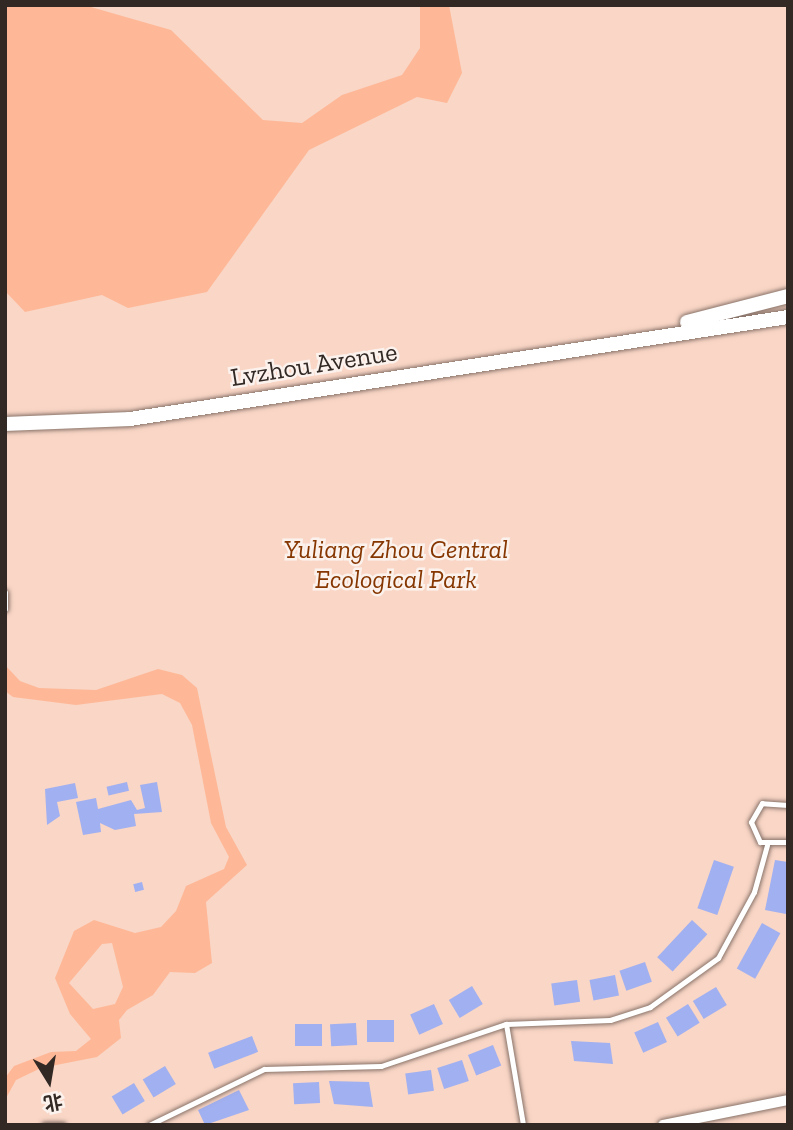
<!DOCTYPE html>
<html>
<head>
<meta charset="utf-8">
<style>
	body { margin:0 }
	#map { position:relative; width:793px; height:1130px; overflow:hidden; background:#fcf2ed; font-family:"Zilla Slab","Noto Sans SC",serif }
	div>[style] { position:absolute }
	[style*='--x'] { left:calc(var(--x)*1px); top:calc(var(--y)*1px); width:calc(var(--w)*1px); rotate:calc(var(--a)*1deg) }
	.green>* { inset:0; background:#f9d6c6; transform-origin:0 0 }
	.water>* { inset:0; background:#feb897 }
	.building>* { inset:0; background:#a1b0f0; transform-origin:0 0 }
	.roads { filter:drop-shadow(0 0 2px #887369) drop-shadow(0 0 2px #887369) }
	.lane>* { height:5px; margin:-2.5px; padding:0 2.5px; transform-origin:2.5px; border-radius:2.5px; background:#fff }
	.street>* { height:10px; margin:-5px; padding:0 5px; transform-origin:5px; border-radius:5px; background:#fff }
	.secondary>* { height:14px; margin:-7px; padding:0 7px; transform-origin:7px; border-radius:7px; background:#fff }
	span { translate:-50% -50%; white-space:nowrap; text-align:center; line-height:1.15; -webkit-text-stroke:5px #fcf2ed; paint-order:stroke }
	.street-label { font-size:26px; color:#322925 }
	.park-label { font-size:26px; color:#863600; font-style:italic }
	.frame { position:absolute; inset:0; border:7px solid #322925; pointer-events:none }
	.north { position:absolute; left:14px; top:1046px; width:70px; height:70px; -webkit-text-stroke:5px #fcf2ed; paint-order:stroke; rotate:169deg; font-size:19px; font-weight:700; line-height:28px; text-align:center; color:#322925 }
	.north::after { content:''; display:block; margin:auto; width:24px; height:32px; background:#322925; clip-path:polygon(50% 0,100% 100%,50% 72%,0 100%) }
</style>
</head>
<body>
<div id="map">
	<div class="green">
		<div style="left:5px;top:5px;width:783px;height:1120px"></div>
	</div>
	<div class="water">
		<div style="clip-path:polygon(5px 5px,84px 5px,171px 30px,263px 120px,302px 123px,342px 95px,402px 75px,420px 48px,420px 5px,449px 5px,462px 73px,447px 103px,417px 97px,309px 150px,207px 292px,128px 308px,102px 295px,25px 312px,5px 291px)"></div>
		<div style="clip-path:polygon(evenodd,5px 665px,20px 681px,39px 688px,96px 690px,158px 669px,182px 675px,197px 688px,226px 827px,247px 865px,206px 902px,212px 963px,195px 973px,170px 972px,153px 995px,127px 1010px,119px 1020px,121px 1038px,97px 1057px,41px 1068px,16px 1080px,5px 1100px,5px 1078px,14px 1066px,51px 1052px,76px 1051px,91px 1039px,70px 1014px,55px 978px,74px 931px,94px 920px,135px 933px,161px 927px,176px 911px,186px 886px,224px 869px,229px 857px,211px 823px,192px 725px,180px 703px,162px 694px,76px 705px,13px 697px,5px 691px,5px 665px,112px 943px,123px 987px,115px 1004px,93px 1009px,69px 983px,102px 944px,112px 943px)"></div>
	</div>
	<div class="building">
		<div style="left:127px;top:782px;width:9px;height:21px;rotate:77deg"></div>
		<div style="clip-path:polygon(157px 782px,162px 812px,134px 814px,136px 826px,115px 830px,100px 823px,101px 832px,83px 835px,76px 802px,96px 798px,98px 809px,131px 800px,137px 810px,145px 808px,140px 785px)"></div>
		<div style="clip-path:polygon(75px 783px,78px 798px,57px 802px,60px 816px,47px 825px,45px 789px)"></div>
		<div style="left:714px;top:860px;width:21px;height:51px;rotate:19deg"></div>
		<div style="clip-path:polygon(775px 860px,788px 862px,786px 914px,765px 910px)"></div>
		<div style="left:142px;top:882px;width:8px;height:9px;rotate:76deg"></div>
		<div style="left:692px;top:920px;width:21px;height:51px;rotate:43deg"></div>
		<div style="left:762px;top:923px;width:21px;height:52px;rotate:29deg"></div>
		<div style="left:645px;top:962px;width:21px;height:27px;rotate:71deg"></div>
		<div style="left:615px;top:975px;width:21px;height:26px;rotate:79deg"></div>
		<div style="left:577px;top:980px;width:22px;height:26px;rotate:82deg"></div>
		<div style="left:472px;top:986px;width:21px;height:27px;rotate:59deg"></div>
		<div style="left:716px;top:987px;width:21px;height:27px;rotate:59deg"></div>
		<div style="left:434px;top:1004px;width:22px;height:26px;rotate:66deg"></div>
		<div style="left:688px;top:1004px;width:22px;height:26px;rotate:58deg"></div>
		<div style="left:394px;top:1020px;width:22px;height:27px;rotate:90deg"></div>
		<div style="left:658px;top:1022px;width:22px;height:26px;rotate:66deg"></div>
		<div style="left:356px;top:1023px;width:22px;height:26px;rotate:87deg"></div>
		<div style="left:295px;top:1024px;width:27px;height:22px"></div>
		<div style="left:252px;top:1036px;width:17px;height:47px;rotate:69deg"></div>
		<div style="clip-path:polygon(571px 1041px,610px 1043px,613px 1064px,574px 1061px)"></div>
		<div style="left:493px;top:1045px;width:22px;height:27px;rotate:68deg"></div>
		<div style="left:462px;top:1060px;width:22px;height:26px;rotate:72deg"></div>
		<div style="left:165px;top:1066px;width:21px;height:26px;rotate:59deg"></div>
		<div style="left:431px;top:1070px;width:21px;height:26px;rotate:82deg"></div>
		<div style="clip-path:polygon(329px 1081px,369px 1082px,373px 1107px,334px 1104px)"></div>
		<div style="left:319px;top:1082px;width:21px;height:26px;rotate:87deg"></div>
		<div style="left:134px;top:1083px;width:21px;height:26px;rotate:59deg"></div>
		<div style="clip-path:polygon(239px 1090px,249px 1110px,205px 1125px,198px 1110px)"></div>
	</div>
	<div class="roads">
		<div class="lane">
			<div style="--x:5;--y:592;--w:17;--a:90"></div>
			<div style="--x:788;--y:805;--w:26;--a:-176"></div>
			<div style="--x:762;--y:803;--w:22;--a:120"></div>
			<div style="--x:751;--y:822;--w:22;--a:66"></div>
			<div style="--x:760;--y:842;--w:28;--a:0"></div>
			<div style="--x:506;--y:1024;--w:102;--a:80.4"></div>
			<div style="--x:44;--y:1125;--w:19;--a:0"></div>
			<div style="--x:149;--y:1125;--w:128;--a:-26"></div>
			<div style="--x:264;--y:1069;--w:117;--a:-1.5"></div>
			<div style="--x:381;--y:1066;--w:132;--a:-18.6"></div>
			<div style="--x:506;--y:1024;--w:104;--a:-2.2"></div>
			<div style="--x:610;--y:1020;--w:42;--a:-18"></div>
			<div style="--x:650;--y:1007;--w:84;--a:-35.8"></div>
			<div style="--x:718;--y:958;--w:75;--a:-61.4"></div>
			<div style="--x:754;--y:892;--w:49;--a:-74.5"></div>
		</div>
		<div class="street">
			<div style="--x:663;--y:1125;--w:127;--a:-11.3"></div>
		</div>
		<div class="secondary">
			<div style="--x:687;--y:322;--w:104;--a:-14.4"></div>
			<div style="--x:5;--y:424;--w:125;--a:-2.3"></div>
			<div style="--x:130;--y:419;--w:666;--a:-8.81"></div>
		</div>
	</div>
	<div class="street-label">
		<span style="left:314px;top:365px;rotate:-9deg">Lvzhou Avenue</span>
	</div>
	<div class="park-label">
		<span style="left:396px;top:565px">Yuliang Zhou Central<br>Ecological Park</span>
	</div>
	<div class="frame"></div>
	<div class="north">北</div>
</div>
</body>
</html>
